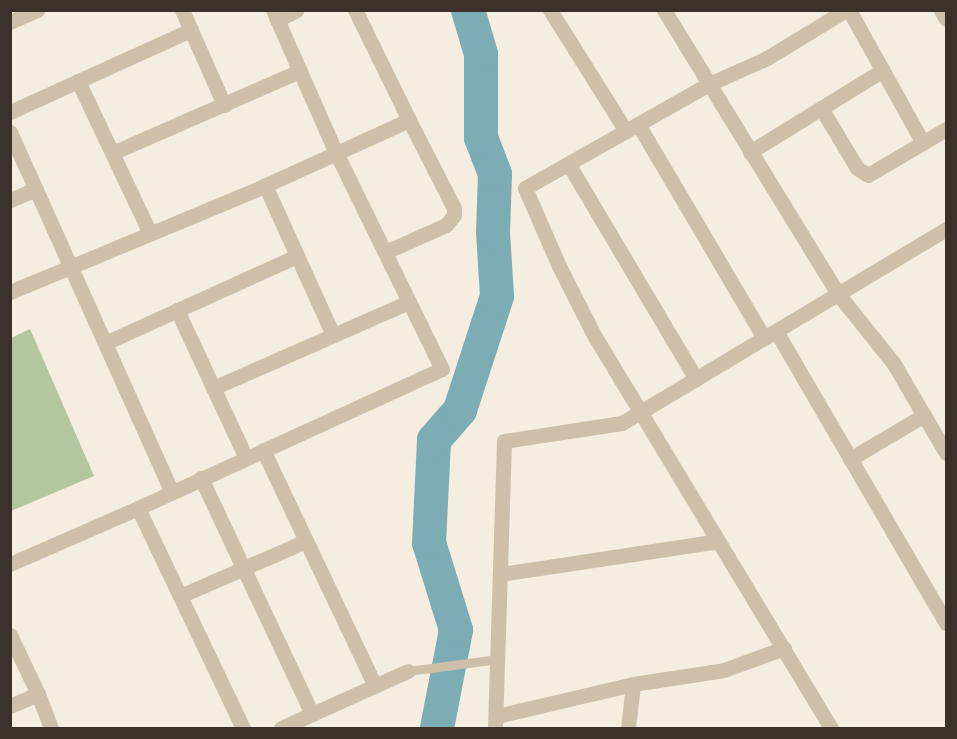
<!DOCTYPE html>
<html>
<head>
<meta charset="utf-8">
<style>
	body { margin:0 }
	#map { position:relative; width:957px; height:739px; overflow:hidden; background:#f5eddf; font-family:Inter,sans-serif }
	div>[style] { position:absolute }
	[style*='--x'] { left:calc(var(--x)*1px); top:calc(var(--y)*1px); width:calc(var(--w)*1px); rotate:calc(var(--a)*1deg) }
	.green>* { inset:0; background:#b4c69d }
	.river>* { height:34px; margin:-17px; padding:0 17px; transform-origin:17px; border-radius:17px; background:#7cacb4 }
	.service>* { height:9px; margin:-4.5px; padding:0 4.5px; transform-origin:4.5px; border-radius:4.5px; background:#cebfaa }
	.minor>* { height:15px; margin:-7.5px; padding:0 7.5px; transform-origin:7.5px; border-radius:7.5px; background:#cebfaa }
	span { translate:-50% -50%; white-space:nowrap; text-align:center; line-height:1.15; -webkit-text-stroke:4.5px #fcf6ed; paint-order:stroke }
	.frame { position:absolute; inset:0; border:12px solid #3b312a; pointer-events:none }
</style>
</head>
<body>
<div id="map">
	<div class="green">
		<div style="clip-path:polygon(30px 329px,94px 476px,11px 511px,11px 338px)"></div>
	</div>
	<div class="river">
		<div style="--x:437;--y:728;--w:100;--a:-79"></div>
		<div style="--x:456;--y:630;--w:91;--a:-107.2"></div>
		<div style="--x:429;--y:543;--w:103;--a:-87.2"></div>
		<div style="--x:434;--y:440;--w:40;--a:-49"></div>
		<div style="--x:460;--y:410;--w:120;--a:-72"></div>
		<div style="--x:497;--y:296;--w:64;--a:-93.6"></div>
		<div style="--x:493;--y:232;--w:58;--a:-88"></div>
		<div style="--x:495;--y:174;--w:39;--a:-111"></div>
		<div style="--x:481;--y:138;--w:84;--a:-90"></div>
		<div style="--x:481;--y:54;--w:46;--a:-106.5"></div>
	</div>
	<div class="service">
		<div style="--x:408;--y:671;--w:91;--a:-7.6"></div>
	</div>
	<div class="minor">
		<div style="--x:182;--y:10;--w:104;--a:66.1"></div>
		<div style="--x:550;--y:10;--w:143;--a:57.9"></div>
		<div style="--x:664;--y:10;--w:333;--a:58.5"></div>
		<div style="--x:838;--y:294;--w:90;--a:51.3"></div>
		<div style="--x:894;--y:364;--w:103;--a:59.7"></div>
		<div style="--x:849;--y:10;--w:152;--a:60.9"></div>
		<div style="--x:941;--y:10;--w:10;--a:61"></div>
		<div style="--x:277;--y:20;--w:22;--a:-27"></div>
		<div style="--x:10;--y:22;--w:30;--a:-24"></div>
		<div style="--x:78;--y:81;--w:168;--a:64.7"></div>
		<div style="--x:821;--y:108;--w:70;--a:59"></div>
		<div style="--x:857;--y:168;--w:13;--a:32"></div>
		<div style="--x:868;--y:175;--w:91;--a:-30.5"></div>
		<div style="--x:10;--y:112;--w:199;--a:-24.4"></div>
		<div style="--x:638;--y:124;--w:248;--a:59.5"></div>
		<div style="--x:10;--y:132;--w:395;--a:65.8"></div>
		<div style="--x:750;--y:152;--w:156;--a:-31.7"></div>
		<div style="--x:112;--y:153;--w:205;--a:-23.6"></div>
		<div style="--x:569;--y:165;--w:249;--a:59.3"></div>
		<div style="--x:265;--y:185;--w:165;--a:65.6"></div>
		<div style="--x:10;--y:200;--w:28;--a:-23"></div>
		<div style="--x:385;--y:252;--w:67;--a:-23.9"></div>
		<div style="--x:446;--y:225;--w:13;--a:-51"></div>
		<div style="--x:454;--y:215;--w:7;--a:-90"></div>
		<div style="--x:454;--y:208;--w:99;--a:-117.1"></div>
		<div style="--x:10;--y:292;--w:265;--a:-22.6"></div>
		<div style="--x:255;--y:190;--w:169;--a:-24.4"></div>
		<div style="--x:409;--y:120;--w:123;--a:-116.1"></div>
		<div style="--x:177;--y:310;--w:163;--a:65"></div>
		<div style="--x:776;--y:331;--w:338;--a:59.8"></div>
		<div style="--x:105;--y:343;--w:211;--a:-24.4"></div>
		<div style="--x:213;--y:388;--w:214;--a:-23.7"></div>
		<div style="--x:263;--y:450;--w:261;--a:64.6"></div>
		<div style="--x:850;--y:459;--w:86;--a:-30.7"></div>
		<div style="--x:201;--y:478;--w:261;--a:64.8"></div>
		<div style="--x:138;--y:508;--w:334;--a:-24.6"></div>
		<div style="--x:442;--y:369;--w:241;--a:-116.1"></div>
		<div style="--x:336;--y:153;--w:156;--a:-113.8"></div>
		<div style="--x:10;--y:564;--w:140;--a:-23.6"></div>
		<div style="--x:138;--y:508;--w:244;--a:64.5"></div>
		<div style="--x:501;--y:574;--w:219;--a:-8.6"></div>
		<div style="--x:180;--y:596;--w:137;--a:-23.6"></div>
		<div style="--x:10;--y:635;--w:65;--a:64.6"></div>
		<div style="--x:38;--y:694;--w:30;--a:157"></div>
		<div style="--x:38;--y:694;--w:36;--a:69"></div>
		<div style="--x:497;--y:716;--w:140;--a:-13.2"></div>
		<div style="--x:633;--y:684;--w:92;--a:-8.7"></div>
		<div style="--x:724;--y:670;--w:64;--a:-20.1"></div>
		<div style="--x:281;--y:728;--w:139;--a:-24.2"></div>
		<div style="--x:495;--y:728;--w:287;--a:-88.2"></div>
		<div style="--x:504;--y:441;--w:119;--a:-8.7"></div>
		<div style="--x:622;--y:423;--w:378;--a:-30.9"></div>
		<div style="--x:628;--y:728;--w:44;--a:-83.5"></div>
		<div style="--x:831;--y:728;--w:457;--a:-121.1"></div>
		<div style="--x:595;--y:337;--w:80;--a:-116.9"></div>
		<div style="--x:559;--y:266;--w:85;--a:-113.6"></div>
		<div style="--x:525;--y:188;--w:211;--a:-29.5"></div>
		<div style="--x:709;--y:84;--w:64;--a:-24.1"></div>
		<div style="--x:767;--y:58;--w:92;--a:-31.3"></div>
	</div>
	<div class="frame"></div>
</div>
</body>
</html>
